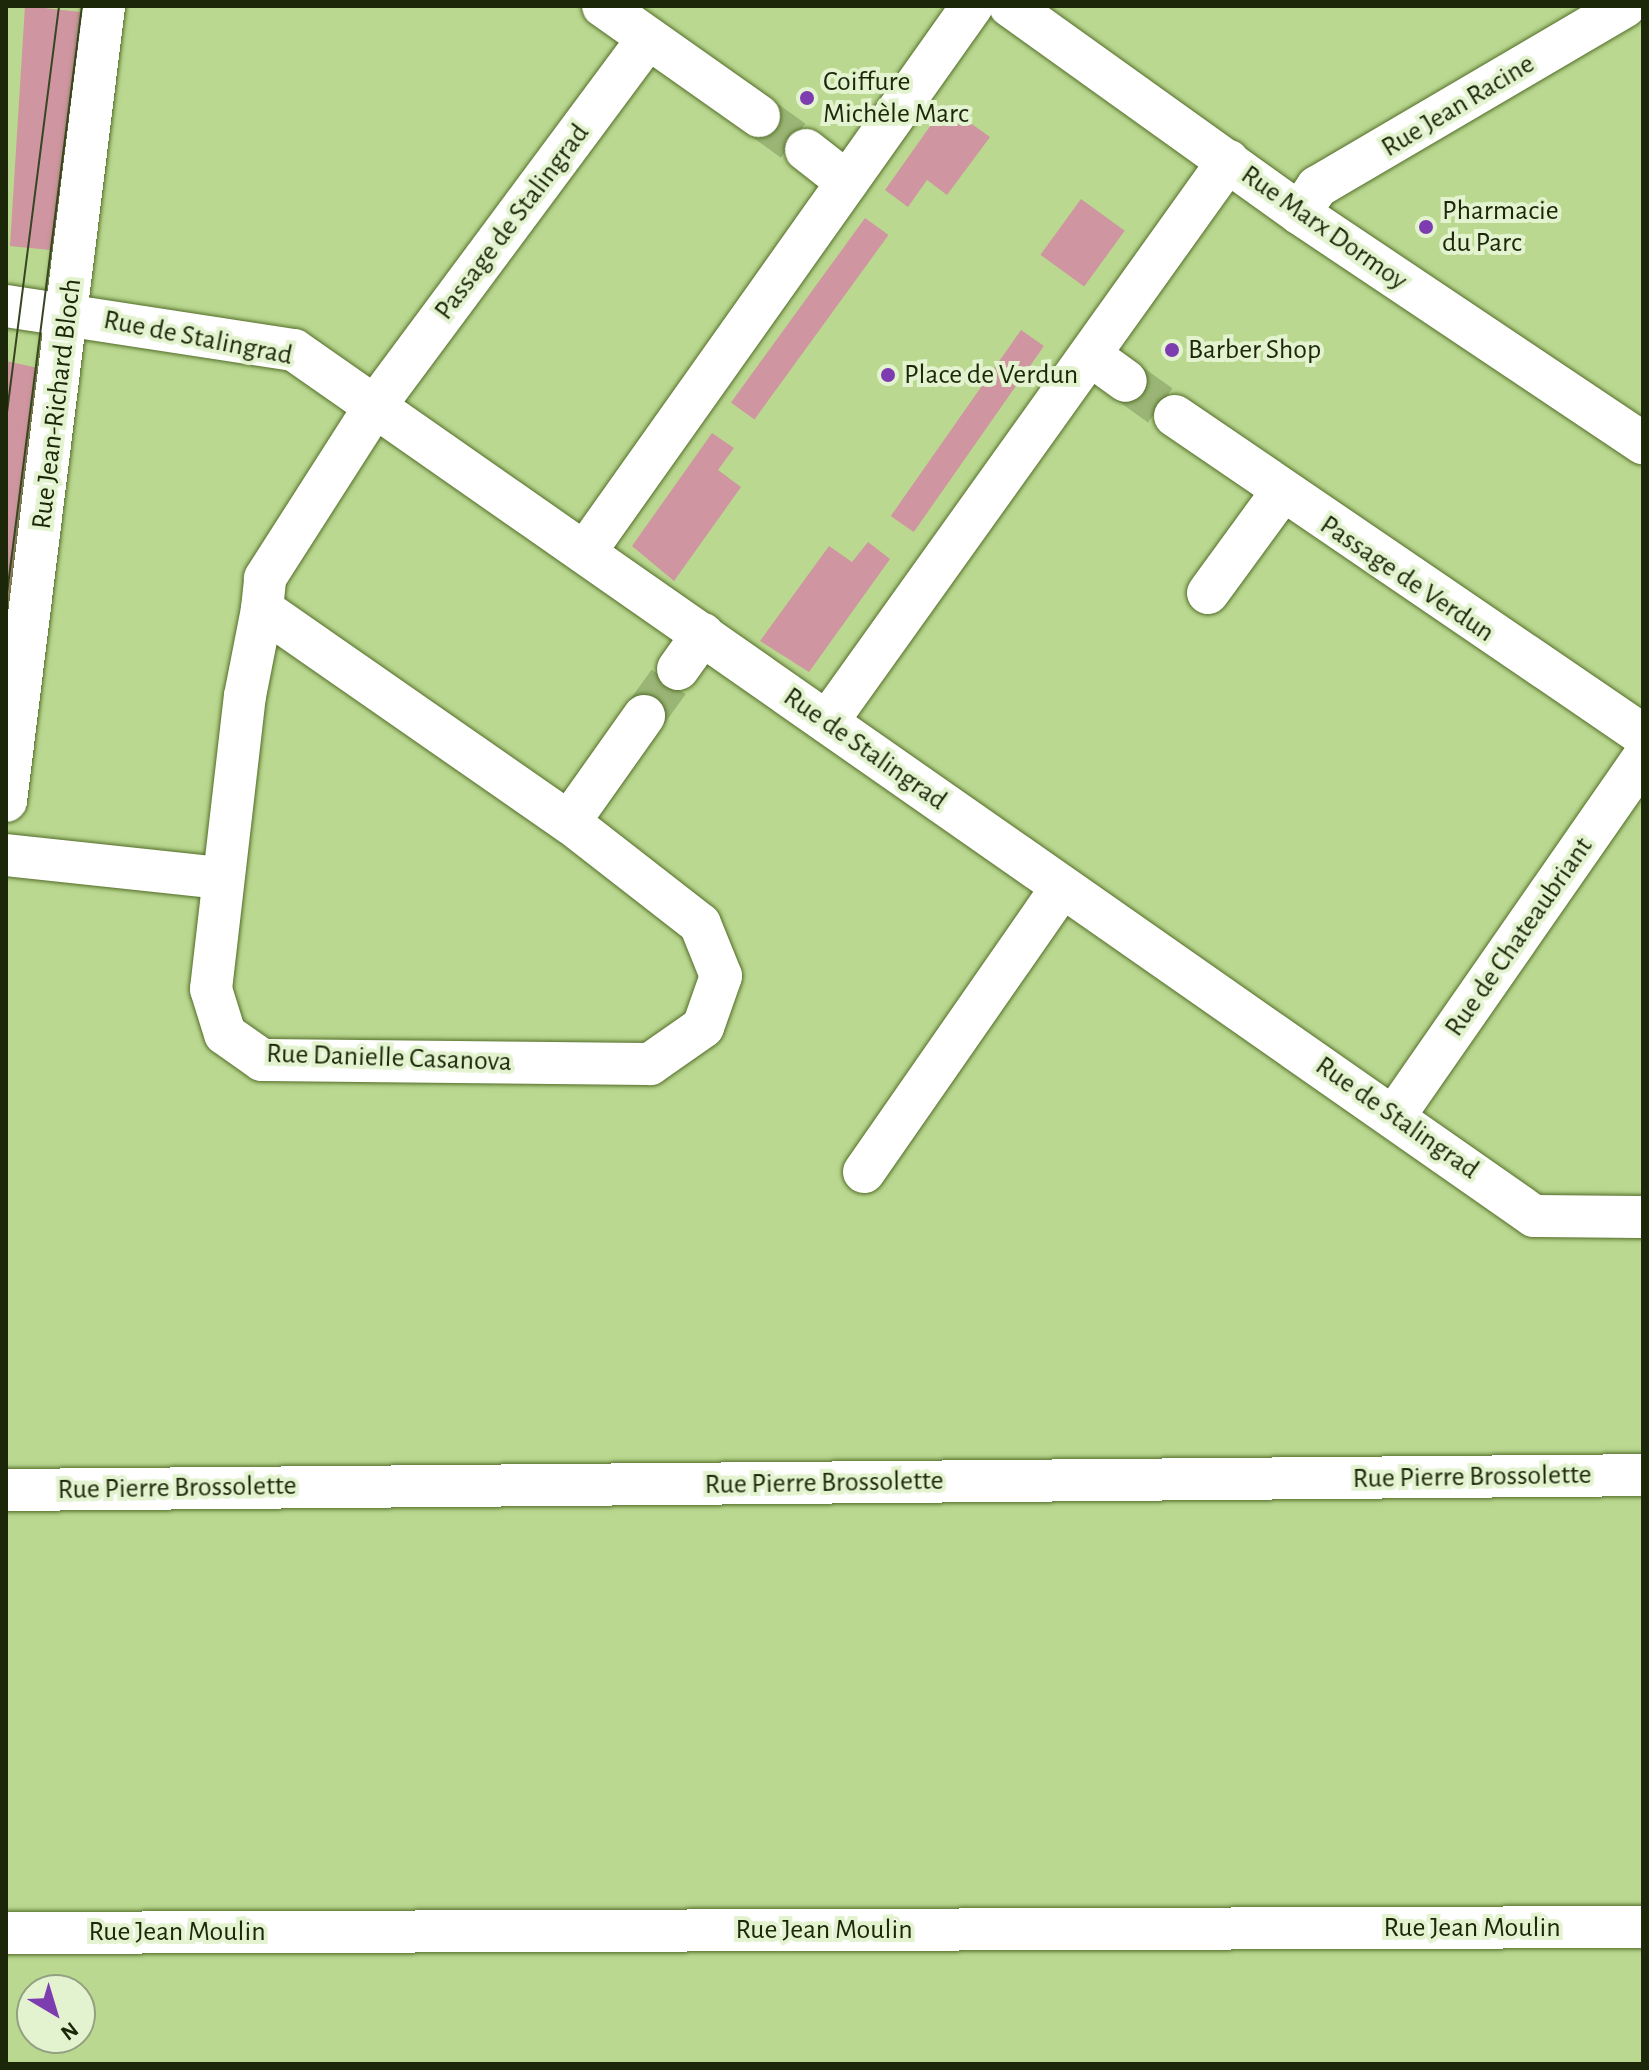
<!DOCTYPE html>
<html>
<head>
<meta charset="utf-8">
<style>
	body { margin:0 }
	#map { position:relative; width:1649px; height:2070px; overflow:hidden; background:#bad890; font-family:"Alegreya Sans",sans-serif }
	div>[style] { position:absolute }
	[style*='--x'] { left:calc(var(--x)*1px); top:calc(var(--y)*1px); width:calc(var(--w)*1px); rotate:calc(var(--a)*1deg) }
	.green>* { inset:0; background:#cf95a0; transform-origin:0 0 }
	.street-tunnel>* { height:42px; margin-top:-21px; transform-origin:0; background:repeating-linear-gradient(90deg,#9ab575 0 42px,transparent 0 63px) }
	.roads { filter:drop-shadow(0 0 2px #536d28) drop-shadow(0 0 2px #536d28) }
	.street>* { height:42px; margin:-21px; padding:0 21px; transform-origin:21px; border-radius:21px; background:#fff }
	.tram>* { height:2px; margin:-1px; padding:0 1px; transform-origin:1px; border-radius:1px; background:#374521 }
	.dots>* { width:22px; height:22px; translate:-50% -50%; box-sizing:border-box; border:4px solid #e3f3cf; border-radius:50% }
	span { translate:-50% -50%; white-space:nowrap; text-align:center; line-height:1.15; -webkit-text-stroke:8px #e3f3cf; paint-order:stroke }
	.poi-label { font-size:28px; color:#1c270a }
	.left { translate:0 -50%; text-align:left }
	.street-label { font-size:28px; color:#1c270a }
	.frame { position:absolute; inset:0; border:8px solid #1c270a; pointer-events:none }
	.north { position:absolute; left:16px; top:1974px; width:80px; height:80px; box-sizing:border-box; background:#e3f3cf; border:2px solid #93a180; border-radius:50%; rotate:142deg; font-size:22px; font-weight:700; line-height:32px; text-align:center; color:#1c270a }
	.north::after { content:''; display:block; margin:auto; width:28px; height:36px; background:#7d3cb0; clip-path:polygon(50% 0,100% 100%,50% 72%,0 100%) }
</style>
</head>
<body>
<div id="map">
	<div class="green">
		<div style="clip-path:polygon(25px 6px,90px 13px,60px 251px,10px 246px)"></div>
		<div style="clip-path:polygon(945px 105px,990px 137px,947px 195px,927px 180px,908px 207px,885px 190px)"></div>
		<div style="left:1081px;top:199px;width:54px;height:69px;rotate:36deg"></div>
		<div style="left:865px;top:218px;width:29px;height:228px;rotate:36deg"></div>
		<div style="left:1021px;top:330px;width:28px;height:227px;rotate:35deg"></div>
		<div style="clip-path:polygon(6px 361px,47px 370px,6px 687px)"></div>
		<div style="clip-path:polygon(712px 433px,734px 448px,718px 470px,741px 487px,674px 581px,632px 546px)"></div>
		<div style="clip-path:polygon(868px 542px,890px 559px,809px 672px,760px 641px,829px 546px,852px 562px)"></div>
	</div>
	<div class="street-tunnel">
		<div style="--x:759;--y:116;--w:58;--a:35.9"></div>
		<div style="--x:1126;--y:381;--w:60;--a:35.5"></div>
		<div style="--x:644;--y:716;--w:58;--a:-54.1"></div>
	</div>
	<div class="roads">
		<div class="street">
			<div style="--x:603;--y:6;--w:191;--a:35.2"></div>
			<div style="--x:1010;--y:6;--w:355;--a:35.6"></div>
			<div style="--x:1299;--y:213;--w:414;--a:33.8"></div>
			<div style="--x:806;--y:150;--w:52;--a:38"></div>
			<div style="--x:1299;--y:213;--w:32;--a:-55"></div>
			<div style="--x:1317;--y:187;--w:357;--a:-30.4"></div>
			<div style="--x:6;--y:306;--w:291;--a:8.7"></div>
			<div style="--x:294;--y:350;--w:1512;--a:34.93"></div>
			<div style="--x:1534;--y:1216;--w:109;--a:0.5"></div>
			<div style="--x:1090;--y:355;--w:44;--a:35.8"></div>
			<div style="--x:1175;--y:416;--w:566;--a:34.28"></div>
			<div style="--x:585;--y:552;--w:669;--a:-54.67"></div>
			<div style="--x:1208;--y:593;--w:124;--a:-53.9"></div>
			<div style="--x:262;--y:609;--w:374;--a:34.8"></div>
			<div style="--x:569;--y:822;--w:166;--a:37.9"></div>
			<div style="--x:700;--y:924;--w:56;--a:68"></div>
			<div style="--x:721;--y:976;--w:54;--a:109.4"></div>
			<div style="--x:703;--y:1027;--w:65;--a:145.1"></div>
			<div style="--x:650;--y:1064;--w:388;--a:-179.4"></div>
			<div style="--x:262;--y:1060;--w:45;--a:-144.9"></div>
			<div style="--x:225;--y:1034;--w:47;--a:-107.3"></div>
			<div style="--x:211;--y:989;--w:295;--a:-83.4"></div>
			<div style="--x:245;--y:696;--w:89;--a:-78.9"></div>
			<div style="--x:262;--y:609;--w:31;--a:-84"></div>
			<div style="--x:265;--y:578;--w:204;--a:-57.4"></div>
			<div style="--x:375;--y:406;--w:458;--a:-53.4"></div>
			<div style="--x:678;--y:669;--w:43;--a:-54.5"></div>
			<div style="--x:827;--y:722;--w:690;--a:-54.44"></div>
			<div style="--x:6;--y:801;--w:801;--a:-82.97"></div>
			<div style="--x:569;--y:822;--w:130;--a:-54.7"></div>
			<div style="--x:6;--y:855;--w:217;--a:6.1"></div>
			<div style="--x:1395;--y:1115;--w:435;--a:-55.2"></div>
			<div style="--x:864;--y:1172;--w:347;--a:-55.2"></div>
			<div style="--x:6;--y:1490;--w:1637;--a:-0.52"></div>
			<div style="--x:6;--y:1933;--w:1637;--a:-0.21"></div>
		</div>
	</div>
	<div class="tram">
		<div style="--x:6;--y:420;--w:417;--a:-82.7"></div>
		<div style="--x:6;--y:601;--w:600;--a:-82.72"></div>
	</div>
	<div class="dots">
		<div style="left:807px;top:98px;background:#7d3cb0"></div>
		<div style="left:1426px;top:227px;background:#7d3cb0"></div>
		<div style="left:1172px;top:350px;background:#7d3cb0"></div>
		<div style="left:888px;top:375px;background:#7d3cb0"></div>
	</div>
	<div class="poi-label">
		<span class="left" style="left:823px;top:98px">Coiffure<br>Michèle Marc</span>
		<span class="left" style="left:1442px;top:227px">Pharmacie<br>du Parc</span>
		<span class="left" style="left:1188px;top:350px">Barber Shop</span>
		<span class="left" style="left:904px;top:375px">Place de Verdun</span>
	</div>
	<div class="street-label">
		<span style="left:1458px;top:106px;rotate:-31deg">Rue Jean Racine</span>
		<span style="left:512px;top:222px;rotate:-53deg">Passage de Stalingrad</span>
		<span style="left:1324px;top:228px;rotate:35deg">Rue Marx Dormoy</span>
		<span style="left:198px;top:338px;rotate:11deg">Rue de Stalingrad</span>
		<span style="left:57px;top:404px;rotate:-83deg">Rue Jean-Richard Bloch</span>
		<span style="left:1407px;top:579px;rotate:34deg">Passage de Verdun</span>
		<span style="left:865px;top:749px;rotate:35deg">Rue de Stalingrad</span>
		<span style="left:1519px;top:937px;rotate:-55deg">Rue de Chateaubriant</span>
		<span style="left:389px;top:1058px;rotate:2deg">Rue Danielle Casanova</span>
		<span style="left:1397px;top:1118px;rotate:35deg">Rue de Stalingrad</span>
		<span style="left:1472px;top:1477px;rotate:-1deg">Rue Pierre Brossolette</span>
		<span style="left:824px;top:1483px;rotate:-1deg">Rue Pierre Brossolette</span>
		<span style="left:177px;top:1488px;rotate:-1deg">Rue Pierre Brossolette</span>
		<span style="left:1472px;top:1928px">Rue Jean Moulin</span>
		<span style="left:824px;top:1930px">Rue Jean Moulin</span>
		<span style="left:177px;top:1932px">Rue Jean Moulin</span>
	</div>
	<div class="frame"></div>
	<div class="north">N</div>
</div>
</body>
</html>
